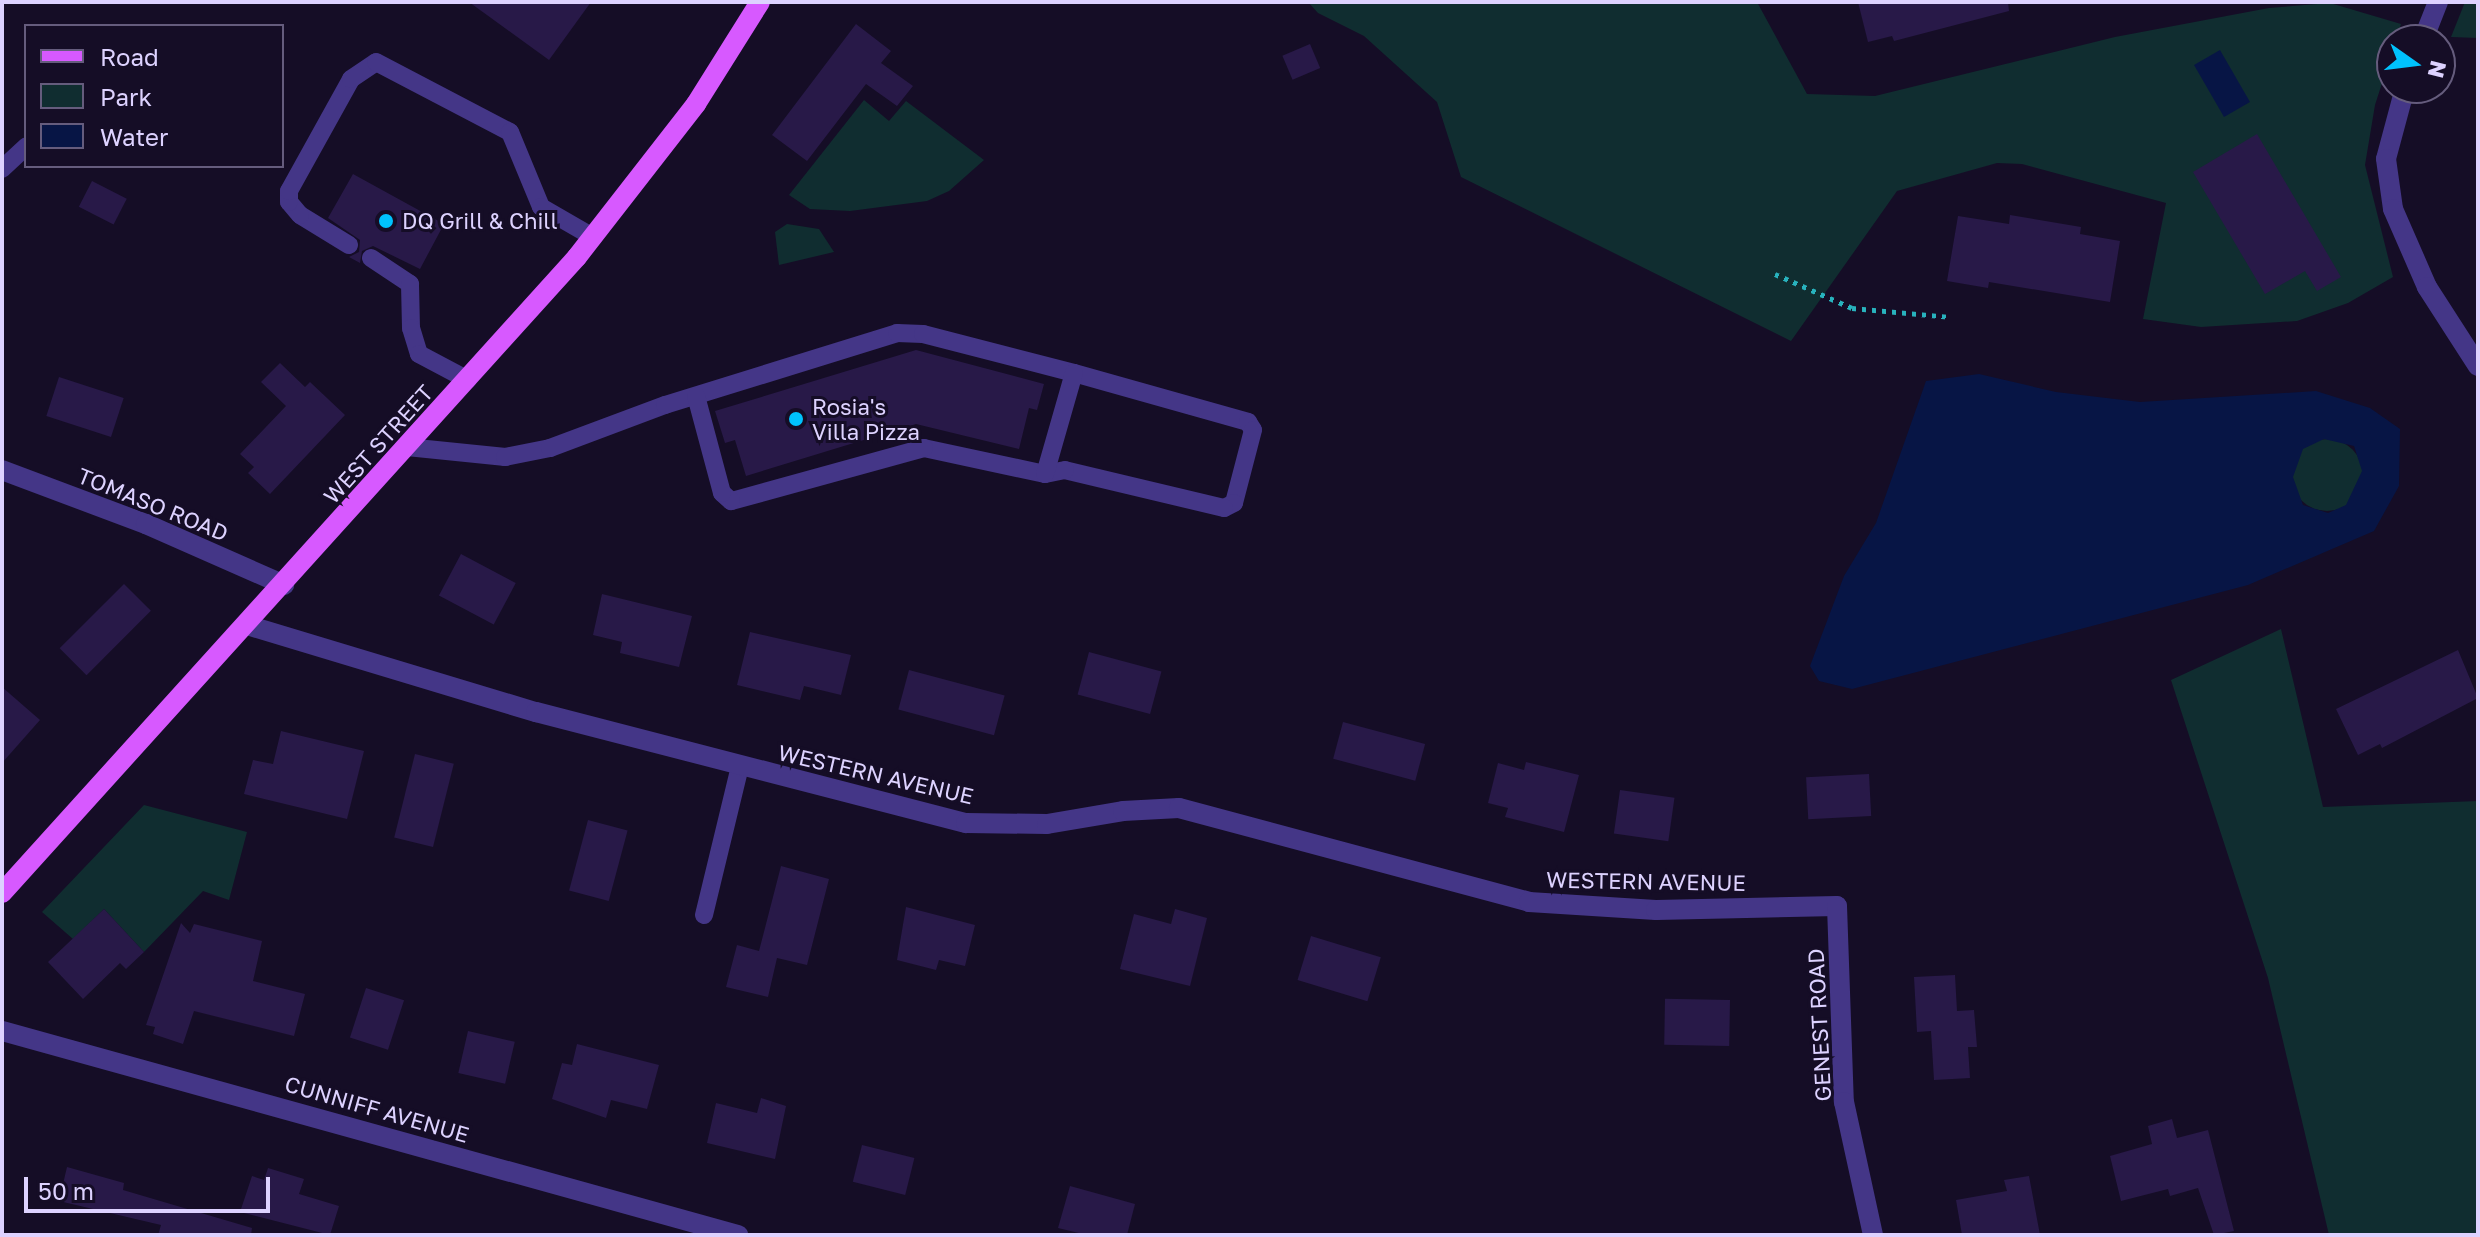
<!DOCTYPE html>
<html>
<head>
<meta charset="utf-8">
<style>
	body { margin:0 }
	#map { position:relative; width:2480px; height:1237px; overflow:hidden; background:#150d26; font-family:"Golos Text",sans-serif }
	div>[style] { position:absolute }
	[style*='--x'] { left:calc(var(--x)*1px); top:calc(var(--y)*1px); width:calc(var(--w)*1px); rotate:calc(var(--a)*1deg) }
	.green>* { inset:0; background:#102d30 }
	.round { border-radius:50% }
	.water>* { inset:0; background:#071545; transform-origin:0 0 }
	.building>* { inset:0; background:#281948; transform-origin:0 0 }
	.path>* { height:5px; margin-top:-2.5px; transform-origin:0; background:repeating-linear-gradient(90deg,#28b2bd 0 4px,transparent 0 10px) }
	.lane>* { height:18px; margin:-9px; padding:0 9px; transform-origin:9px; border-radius:9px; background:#443687 }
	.street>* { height:20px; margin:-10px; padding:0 10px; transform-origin:10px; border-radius:10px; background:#443687 }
	.primary>* { height:20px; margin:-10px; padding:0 10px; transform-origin:10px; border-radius:10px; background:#d759ff }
	.dots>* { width:22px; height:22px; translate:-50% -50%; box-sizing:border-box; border:4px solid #150d26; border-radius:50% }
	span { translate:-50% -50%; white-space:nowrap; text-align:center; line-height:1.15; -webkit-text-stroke:6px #150d26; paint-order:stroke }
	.poi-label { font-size:22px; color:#ddd2ff }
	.left { translate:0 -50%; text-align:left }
	.street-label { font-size:22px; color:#ddd2ff }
	.frame { position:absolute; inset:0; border:4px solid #ddd2ff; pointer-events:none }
	.legend { position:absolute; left:24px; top:24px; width:260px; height:144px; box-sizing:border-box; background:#150d26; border:2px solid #655c7d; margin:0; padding:10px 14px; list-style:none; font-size:24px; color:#ddd2ff }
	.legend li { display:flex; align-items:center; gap:16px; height:40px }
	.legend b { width:40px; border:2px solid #655c7d }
	.north { position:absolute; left:2376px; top:24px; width:80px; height:80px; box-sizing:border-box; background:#150d26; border:2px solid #655c7d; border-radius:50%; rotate:104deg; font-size:22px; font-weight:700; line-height:32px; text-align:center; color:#ddd2ff }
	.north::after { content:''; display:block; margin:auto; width:28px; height:36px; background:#00c2fd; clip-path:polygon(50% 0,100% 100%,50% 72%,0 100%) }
	.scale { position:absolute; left:24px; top:1177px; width:246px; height:36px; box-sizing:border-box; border:4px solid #ddd2ff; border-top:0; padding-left:10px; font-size:24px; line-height:28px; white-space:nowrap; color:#ddd2ff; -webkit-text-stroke:6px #150d26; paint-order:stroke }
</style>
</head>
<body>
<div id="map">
	<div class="green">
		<div style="clip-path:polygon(1308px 2px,1757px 2px,1807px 94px,1875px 96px,2115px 37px,2269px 8px,2330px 3px,2401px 24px,2375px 105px,2365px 165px,2393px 277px,2348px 303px,2297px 321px,2201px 327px,2143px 319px,2166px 203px,2022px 164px,1997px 163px,1897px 191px,1791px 341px,1461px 177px,1437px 102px,1364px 36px,1318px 13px)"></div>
		<div style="clip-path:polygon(2465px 2px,2478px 2px,2478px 38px,2451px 37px)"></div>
		<div style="clip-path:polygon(864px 100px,889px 121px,906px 101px,984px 160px,949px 191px,927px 201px,850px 211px,810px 209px,789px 195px)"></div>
		<div style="clip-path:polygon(787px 224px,819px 229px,834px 252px,779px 265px,775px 232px)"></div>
		<div class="round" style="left:2291px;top:439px;width:72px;height:72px"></div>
		<div style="clip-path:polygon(2281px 629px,2323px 807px,2478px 801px,2478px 1235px,2329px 1235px,2268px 978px,2171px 680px)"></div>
		<div style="clip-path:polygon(144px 805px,247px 832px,229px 900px,203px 891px,144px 952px,104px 909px,73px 939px,42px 912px)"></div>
	</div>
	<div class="water">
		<div style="left:2220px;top:50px;width:60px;height:30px;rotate:60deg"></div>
		<div style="clip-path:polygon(evenodd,1979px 374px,2056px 392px,2140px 402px,2316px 391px,2370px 408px,2400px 429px,2399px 486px,2374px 531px,2248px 585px,1852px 689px,1819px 681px,1810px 666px,1844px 576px,1876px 523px,1926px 381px,1979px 374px,2324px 439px,2354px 446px,2362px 471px,2346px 505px,2328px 513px,2303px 505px,2293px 477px,2303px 449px,2324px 439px)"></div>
	</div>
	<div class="building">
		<div style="clip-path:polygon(469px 2px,591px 2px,549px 60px)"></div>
		<div style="clip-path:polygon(1858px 2px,2008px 2px,2009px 11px,1894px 41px,1892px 36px,1868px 42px)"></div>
		<div style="clip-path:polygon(856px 24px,891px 51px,881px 63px,913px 86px,897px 106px,866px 84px,807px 161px,772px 135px)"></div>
		<div style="left:1310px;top:44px;width:26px;height:30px;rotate:67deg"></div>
		<div style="clip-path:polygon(2257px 134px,2341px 277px,2317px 291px,2305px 271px,2265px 294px,2193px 172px)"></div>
		<div style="clip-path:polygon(353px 174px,444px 224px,420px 269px,373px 246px,362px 251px,360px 263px,349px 257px,359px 252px,360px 240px,328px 218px)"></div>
		<div style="left:92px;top:181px;width:39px;height:29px;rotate:27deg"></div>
		<div style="clip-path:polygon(2010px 215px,2081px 227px,2080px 234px,2120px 241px,2110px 302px,1989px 282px,1988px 288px,1947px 281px,1958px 216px,2009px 224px)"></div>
		<div style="clip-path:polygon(916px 350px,1044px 384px,1037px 410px,1029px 408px,1019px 449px,916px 424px,746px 476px,735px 440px,725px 443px,715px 411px)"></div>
		<div style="clip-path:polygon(280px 363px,305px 387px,310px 382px,345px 415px,270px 494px,248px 473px,254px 467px,240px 454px,286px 406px,261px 382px)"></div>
		<div style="left:59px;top:377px;width:68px;height:41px;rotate:18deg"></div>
		<div style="left:461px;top:554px;width:62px;height:47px;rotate:28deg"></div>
		<div style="left:124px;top:584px;width:38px;height:91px;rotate:45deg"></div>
		<div style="clip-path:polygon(602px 594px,692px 616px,679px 667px,620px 653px,622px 642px,593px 635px)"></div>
		<div style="clip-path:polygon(750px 632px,851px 655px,841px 695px,804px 686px,800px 700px,737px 685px)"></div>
		<div style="clip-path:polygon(2458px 650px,2478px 698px,2382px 748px,2380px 744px,2358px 755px,2336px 709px)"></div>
		<div style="left:1089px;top:652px;width:75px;height:44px;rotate:15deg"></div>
		<div style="left:909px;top:670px;width:99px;height:41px;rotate:15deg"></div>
		<div style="clip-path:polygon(2px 687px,40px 720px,2px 763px)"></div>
		<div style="left:1343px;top:722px;width:85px;height:38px;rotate:15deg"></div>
		<div style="clip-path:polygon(281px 731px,364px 751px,347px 819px,244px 794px,253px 760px,273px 764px)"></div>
		<div style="left:415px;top:754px;width:40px;height:86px;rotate:14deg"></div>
		<div style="clip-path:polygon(1526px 762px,1579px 775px,1564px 832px,1505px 817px,1508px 808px,1488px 803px,1498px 763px,1524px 770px)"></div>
		<div style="left:1869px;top:774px;width:42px;height:63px;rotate:87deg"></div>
		<div style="left:1620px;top:790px;width:55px;height:44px;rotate:8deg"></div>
		<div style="left:588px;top:820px;width:41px;height:73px;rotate:15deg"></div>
		<div style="clip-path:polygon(781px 866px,829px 879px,807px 965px,777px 958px,768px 997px,726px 987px,737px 945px,759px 951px)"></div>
		<div style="clip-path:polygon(906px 907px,975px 925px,965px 966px,939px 960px,936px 970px,897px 960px)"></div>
		<div style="clip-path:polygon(104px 909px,144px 952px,126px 969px,120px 963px,83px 999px,48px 962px)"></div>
		<div style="clip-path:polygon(1175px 909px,1207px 918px,1190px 986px,1120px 969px,1134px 914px,1171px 924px)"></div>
		<div style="clip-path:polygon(181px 923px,190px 933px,194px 924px,262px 941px,253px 981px,305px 994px,294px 1036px,194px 1011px,183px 1044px,153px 1034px,155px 1027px,146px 1025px)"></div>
		<div style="left:1311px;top:936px;width:73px;height:46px;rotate:17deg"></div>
		<div style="clip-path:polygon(1955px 975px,1957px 1011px,1974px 1010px,1977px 1047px,1968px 1047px,1970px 1078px,1934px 1080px,1931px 1031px,1917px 1032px,1914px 977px)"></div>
		<div style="left:366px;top:988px;width:40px;height:52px;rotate:18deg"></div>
		<div style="left:1730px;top:1000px;width:46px;height:65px;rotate:91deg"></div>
		<div style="left:468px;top:1031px;width:48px;height:43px;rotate:13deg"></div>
		<div style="clip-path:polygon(577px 1044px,659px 1065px,647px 1109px,611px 1100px,606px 1118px,552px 1099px,562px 1063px,572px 1065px)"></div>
		<div style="clip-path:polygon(761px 1098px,786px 1106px,775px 1159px,707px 1143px,716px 1103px,757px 1113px)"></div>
		<div style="clip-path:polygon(2172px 1119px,2177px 1138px,2208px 1130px,2234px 1231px,2214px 1235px,2198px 1188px,2170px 1196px,2168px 1189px,2121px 1201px,2110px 1156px,2152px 1144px,2148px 1126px)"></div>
		<div style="left:862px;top:1145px;width:54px;height:38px;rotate:14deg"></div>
		<div style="clip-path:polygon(67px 1167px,124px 1183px,123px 1190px,252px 1228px,251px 1235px,158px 1235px,161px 1225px,59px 1201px)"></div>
		<div style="clip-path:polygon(268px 1168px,304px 1179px,299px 1194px,339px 1206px,330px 1235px,240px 1212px,252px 1176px,264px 1180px)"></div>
		<div style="clip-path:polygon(2029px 1176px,2040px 1235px,1962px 1235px,1956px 1200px,2007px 1191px,2004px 1180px)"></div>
		<div style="clip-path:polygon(1070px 1186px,1135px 1204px,1127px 1235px,1087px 1235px,1058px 1228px)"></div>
	</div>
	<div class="path">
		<div style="--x:1775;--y:274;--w:84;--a:23.8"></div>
		<div style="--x:1852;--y:308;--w:98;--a:5.2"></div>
	</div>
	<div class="lane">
		<div style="--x:2;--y:169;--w:33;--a:-43"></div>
		<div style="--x:349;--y:245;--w:57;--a:-148.5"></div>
		<div style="--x:300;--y:215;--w:17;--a:-130"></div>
		<div style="--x:289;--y:202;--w:11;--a:-90"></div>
		<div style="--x:289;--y:191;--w:128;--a:-61"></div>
		<div style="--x:351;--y:79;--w:30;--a:-34"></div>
		<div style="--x:376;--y:62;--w:151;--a:27.6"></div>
		<div style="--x:510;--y:132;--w:81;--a:67.5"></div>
		<div style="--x:541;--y:207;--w:60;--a:30"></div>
		<div style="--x:371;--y:258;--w:47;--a:33.7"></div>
		<div style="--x:410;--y:284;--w:44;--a:88.7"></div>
		<div style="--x:411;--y:328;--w:27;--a:73"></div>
		<div style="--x:419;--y:354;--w:55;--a:28"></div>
		<div style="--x:407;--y:447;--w:99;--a:5.8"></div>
		<div style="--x:505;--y:457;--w:46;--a:-11.3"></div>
		<div style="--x:550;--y:448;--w:123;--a:-20.5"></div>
		<div style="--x:665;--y:405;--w:243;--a:-17.2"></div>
		<div style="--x:897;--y:333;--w:26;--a:2"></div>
		<div style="--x:923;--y:334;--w:156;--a:14.5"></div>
		<div style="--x:1074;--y:373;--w:181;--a:15.7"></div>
		<div style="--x:1248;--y:422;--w:9;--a:58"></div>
		<div style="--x:1253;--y:430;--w:75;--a:104.6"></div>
		<div style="--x:1234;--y:503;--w:11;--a:153"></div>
		<div style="--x:1224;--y:508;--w:163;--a:-166.6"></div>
		<div style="--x:1065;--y:470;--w:20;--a:169"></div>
		<div style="--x:1045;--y:474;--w:124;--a:-167.9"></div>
		<div style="--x:924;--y:448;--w:200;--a:164.6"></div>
		<div style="--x:731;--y:501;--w:12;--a:-138"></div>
		<div style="--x:722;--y:493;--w:100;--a:-105"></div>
		<div style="--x:1045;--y:474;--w:105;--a:-74"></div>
		<div style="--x:704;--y:915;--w:153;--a:-76.4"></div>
	</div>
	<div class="street">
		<div style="--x:2423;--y:40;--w:41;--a:-68.5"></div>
		<div style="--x:2405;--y:88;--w:73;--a:105"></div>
		<div style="--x:2386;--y:159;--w:50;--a:82"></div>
		<div style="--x:2393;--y:209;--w:85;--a:66.4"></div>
		<div style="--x:2427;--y:287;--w:94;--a:57.2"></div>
		<div style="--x:2;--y:470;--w:154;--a:20.6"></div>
		<div style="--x:146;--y:524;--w:151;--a:23.8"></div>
		<div style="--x:247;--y:625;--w:302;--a:16.8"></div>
		<div style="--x:536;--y:712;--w:444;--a:14.5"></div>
		<div style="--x:966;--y:823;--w:81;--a:0.7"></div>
		<div style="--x:1047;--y:824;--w:77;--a:-9.7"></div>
		<div style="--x:1123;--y:811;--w:56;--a:-3.1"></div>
		<div style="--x:1179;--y:808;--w:362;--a:15"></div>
		<div style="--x:1529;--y:902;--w:127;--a:3.6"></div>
		<div style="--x:1656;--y:910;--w:181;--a:-1.3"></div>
		<div style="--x:1837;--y:906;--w:196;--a:88"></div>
		<div style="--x:1844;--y:1102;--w:136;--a:77.7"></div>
		<div style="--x:2;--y:1031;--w:764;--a:15.49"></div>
	</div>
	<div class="primary">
		<div style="--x:2;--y:893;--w:857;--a:-47.88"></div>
		<div style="--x:577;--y:257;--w:194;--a:-52.1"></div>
		<div style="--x:696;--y:104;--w:120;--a:-57.9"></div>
	</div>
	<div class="dots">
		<div style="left:386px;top:221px;background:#00c2fd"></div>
		<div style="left:796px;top:419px;background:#00c2fd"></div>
	</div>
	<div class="poi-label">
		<span class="left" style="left:402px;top:221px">DQ Grill &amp; Chill</span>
		<span class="left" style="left:812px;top:419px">Rosia's<br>Villa Pizza</span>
	</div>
	<div class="street-label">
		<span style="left:378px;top:444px;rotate:-48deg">WEST STREET</span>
		<span style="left:153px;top:504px;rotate:22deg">TOMASO ROAD</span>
		<span style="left:876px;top:774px;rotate:13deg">WESTERN AVENUE</span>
		<span style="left:1646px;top:881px;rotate:1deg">WESTERN AVENUE</span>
		<span style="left:1819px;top:1025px;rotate:-93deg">GENEST ROAD</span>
		<span style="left:377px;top:1109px;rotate:16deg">CUNNIFF AVENUE</span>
	</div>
	<div class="frame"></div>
	<ul class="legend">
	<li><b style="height:10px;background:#d759ff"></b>Road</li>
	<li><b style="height:22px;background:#102d30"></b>Park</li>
	<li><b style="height:22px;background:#071545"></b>Water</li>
	</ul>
	<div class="north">N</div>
	<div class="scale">50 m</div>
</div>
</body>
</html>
